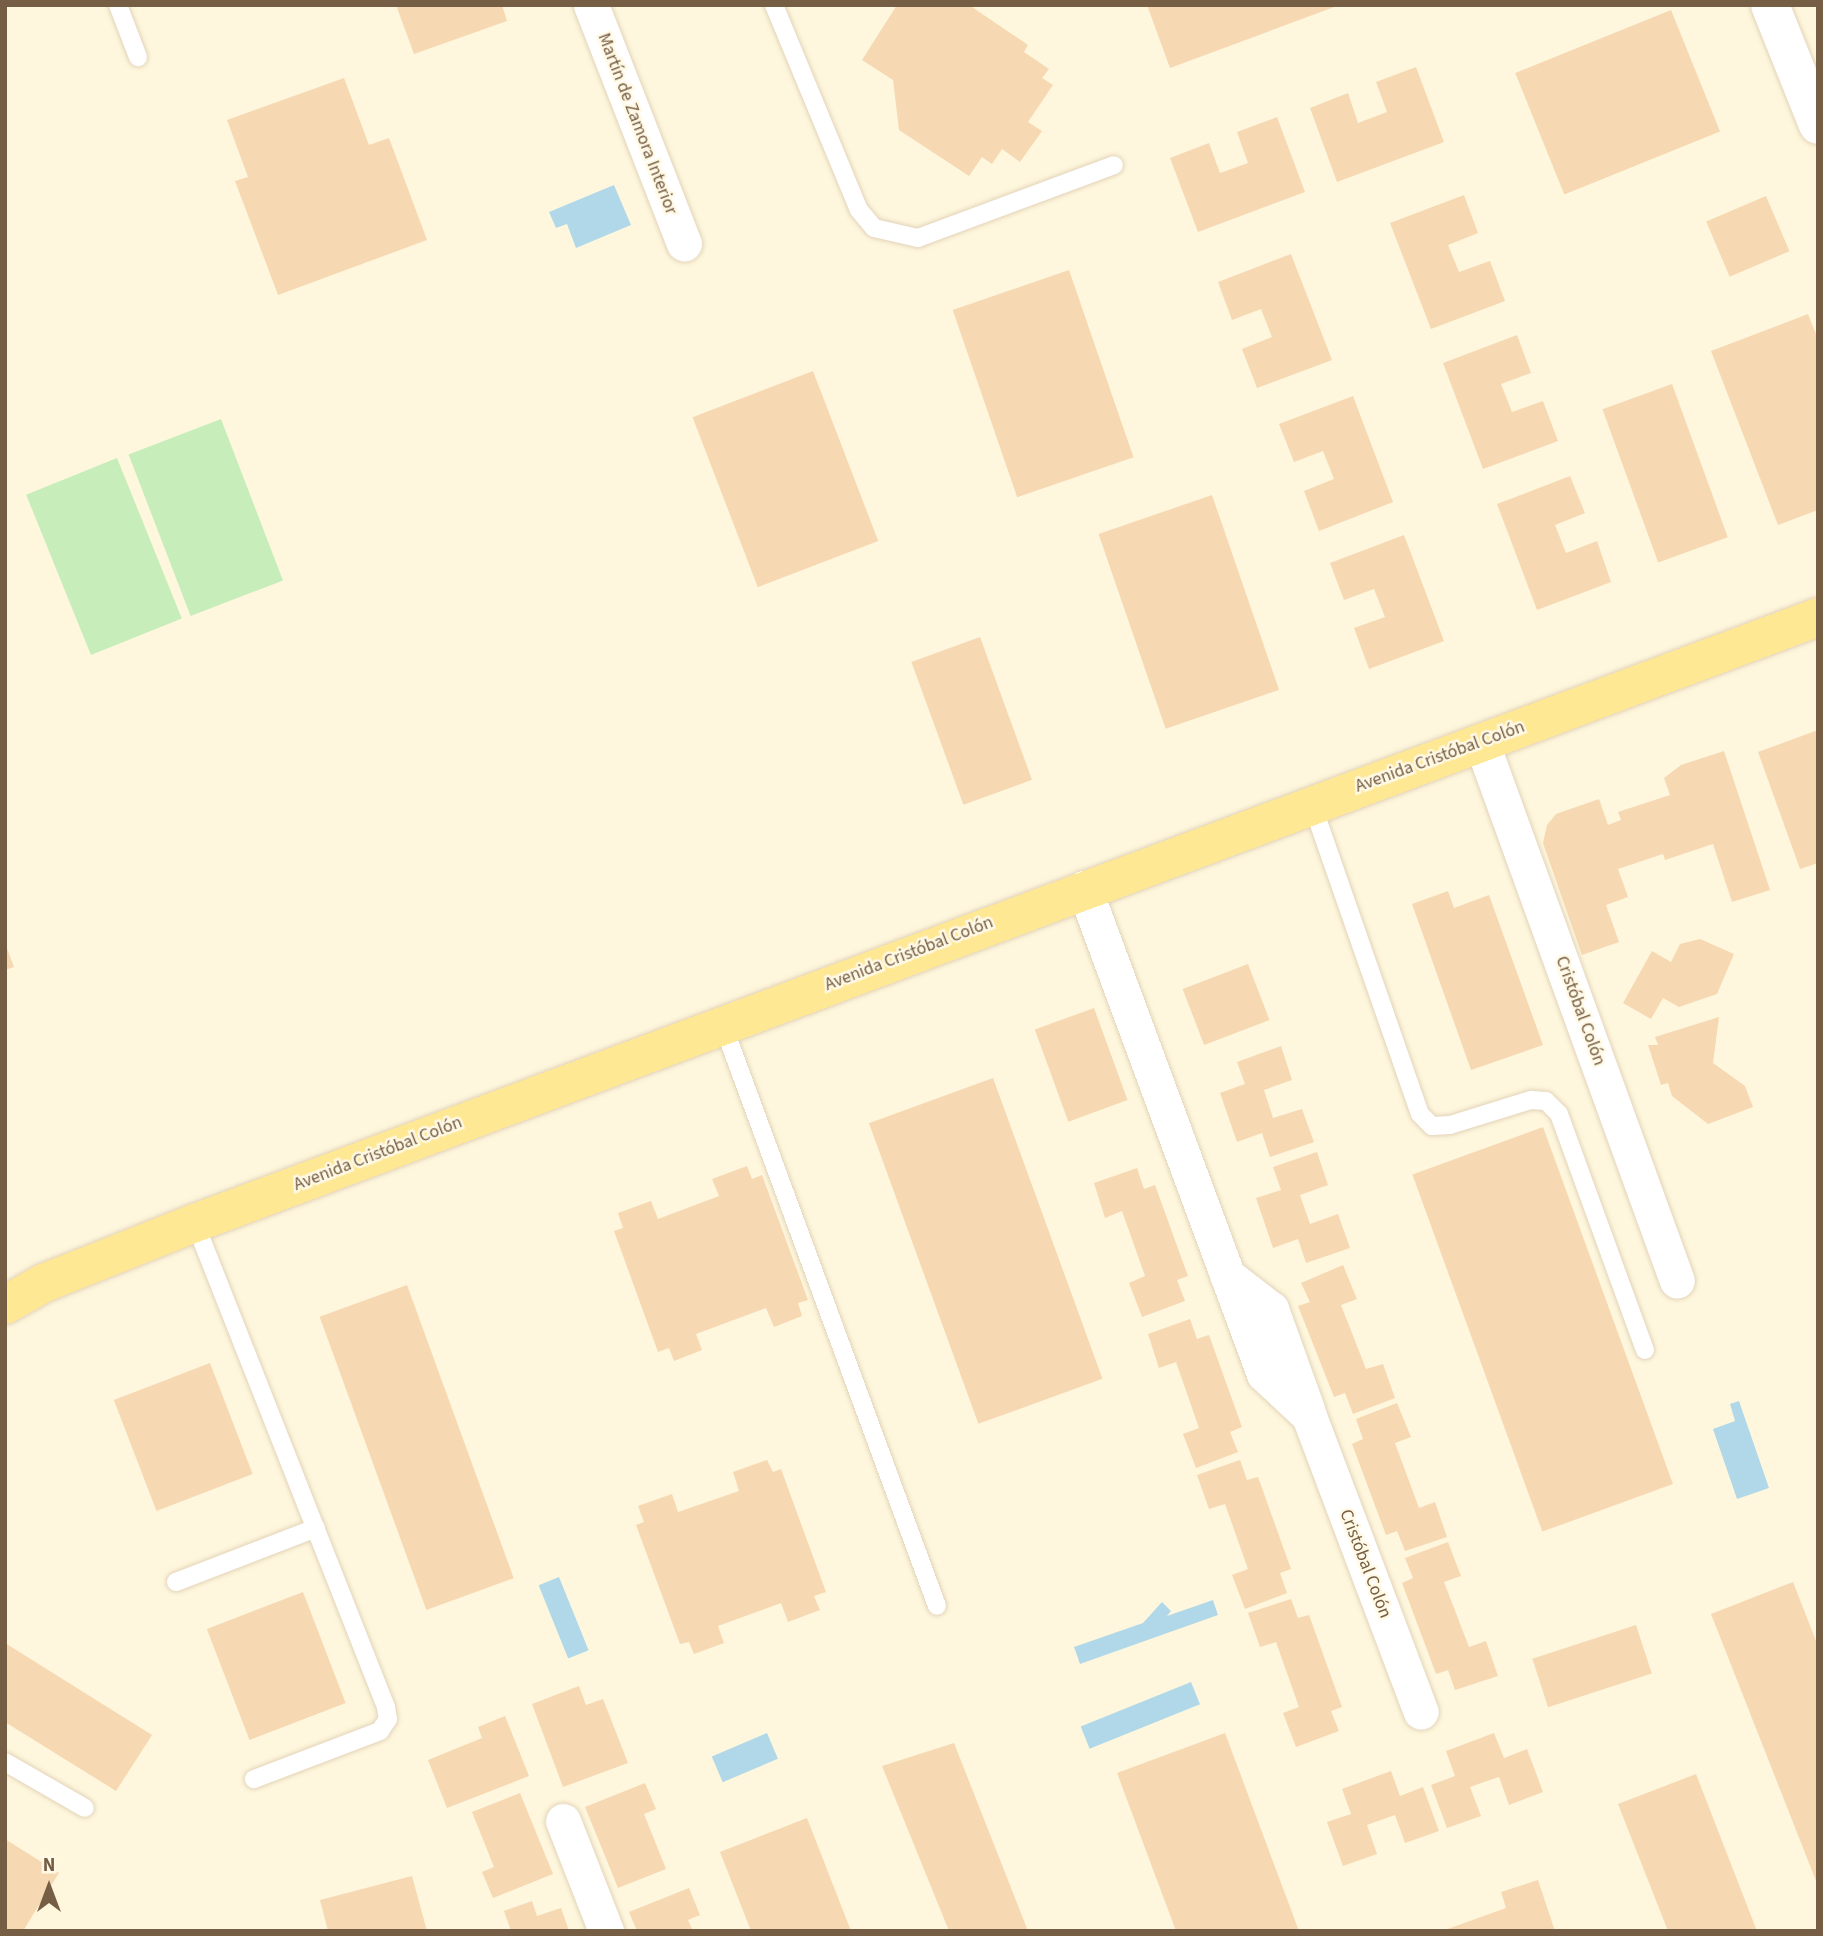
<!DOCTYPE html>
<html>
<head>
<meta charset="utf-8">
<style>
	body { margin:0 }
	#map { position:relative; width:1823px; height:1936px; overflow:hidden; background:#fef7dd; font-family:"Source Sans 3",sans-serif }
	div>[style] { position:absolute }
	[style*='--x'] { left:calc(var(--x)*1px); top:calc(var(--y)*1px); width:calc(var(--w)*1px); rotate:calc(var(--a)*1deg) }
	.green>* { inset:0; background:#c7edbb; transform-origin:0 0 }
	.water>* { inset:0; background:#b1d8e9; transform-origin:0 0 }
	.building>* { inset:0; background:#f6d8b2; transform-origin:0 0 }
	.roads { filter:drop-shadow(0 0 2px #e3d3b9) drop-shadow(0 0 2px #e3d3b9) }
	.service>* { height:18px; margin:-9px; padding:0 9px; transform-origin:9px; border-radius:9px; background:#fff }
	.minor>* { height:35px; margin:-17.5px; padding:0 17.5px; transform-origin:17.5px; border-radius:17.5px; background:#fff }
	.tertiary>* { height:38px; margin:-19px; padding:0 19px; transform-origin:19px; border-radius:19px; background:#fff }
	.primary>* { height:38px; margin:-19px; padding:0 19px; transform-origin:19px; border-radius:19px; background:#ffe894 }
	span { translate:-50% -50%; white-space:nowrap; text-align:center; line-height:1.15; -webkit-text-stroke:5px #fff9e6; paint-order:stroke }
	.street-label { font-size:18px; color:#765e44 }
	.frame { position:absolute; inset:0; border:7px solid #765e44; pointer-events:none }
	.north { position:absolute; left:14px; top:1852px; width:70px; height:70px; -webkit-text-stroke:5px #fff9e6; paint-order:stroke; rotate:0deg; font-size:19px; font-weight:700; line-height:28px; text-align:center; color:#765e44 }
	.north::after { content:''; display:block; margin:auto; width:24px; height:32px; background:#765e44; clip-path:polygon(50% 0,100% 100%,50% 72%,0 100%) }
</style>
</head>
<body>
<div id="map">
	<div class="green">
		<div style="left:221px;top:419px;width:173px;height:99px;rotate:69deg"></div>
		<div style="left:117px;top:458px;width:173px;height:98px;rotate:68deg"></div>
	</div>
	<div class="water">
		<div style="clip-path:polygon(614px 185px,631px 225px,576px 248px,567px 224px,556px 228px,549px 212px)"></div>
		<div style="clip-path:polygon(1739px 1401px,1769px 1488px,1737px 1499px,1713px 1429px,1735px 1421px,1730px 1404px)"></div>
		<div style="left:559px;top:1577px;width:79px;height:22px;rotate:68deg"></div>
		<div style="clip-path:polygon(1213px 1600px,1218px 1615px,1080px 1664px,1074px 1647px,1143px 1623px,1162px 1602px,1171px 1611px,1167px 1616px)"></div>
		<div style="left:1191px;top:1682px;width:24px;height:119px;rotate:68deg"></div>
		<div style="left:767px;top:1733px;width:28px;height:60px;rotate:67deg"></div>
	</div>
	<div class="building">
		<div style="clip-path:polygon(396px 5px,502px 5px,507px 21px,414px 54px)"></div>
		<div style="clip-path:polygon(897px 5px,969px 5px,1028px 45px,1024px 52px,1049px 69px,1042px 78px,1053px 85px,1028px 122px,1042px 131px,1020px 162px,1002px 149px,992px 164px,982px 157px,969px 176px,899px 130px,893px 80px,862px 60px)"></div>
		<div style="clip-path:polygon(1147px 5px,1337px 5px,1337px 6px,1170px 68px)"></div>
		<div style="left:1671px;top:10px;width:131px;height:168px;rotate:68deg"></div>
		<div style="clip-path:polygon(1416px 67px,1444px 142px,1337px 182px,1310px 108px,1348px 93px,1358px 123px,1387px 112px,1376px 82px)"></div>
		<div style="clip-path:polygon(344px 78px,369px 145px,389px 138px,427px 240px,278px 295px,235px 181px,248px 177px,227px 120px)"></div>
		<div style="clip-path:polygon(1277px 117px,1305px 192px,1198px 232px,1170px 158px,1209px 143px,1220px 173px,1248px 163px,1237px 132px)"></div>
		<div style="clip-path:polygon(1464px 195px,1478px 233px,1448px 245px,1459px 272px,1490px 261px,1505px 301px,1431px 329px,1390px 223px)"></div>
		<div style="left:1766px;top:196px;width:60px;height:65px;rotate:67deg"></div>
		<div style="clip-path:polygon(1291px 254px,1332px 360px,1257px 388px,1242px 349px,1272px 337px,1261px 309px,1232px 320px,1218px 282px)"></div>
		<div style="left:1069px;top:270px;width:198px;height:123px;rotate:71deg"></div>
		<div style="clip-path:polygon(1808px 314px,1818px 339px,1818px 510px,1778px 525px,1711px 351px)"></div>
		<div style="clip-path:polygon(1517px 335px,1531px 373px,1501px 384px,1512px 412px,1543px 401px,1558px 441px,1483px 469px,1443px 363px)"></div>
		<div style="left:813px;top:371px;width:182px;height:129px;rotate:69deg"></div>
		<div style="left:1672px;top:384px;width:163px;height:74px;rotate:70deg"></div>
		<div style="clip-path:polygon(1353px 396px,1393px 502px,1319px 531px,1304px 491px,1334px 479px,1323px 451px,1294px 462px,1279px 424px)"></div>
		<div style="clip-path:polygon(1570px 476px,1585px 513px,1555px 525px,1566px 553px,1597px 541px,1611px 582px,1537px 610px,1497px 504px)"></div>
		<div style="left:1212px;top:495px;width:206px;height:120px;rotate:71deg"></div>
		<div style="clip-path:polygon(1404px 535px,1444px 641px,1369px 669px,1354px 628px,1385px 617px,1374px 589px,1344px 600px,1330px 563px)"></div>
		<div style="left:980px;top:637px;width:152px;height:73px;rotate:70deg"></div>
		<div style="clip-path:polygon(1818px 730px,1818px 863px,1800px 869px,1758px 752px)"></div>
		<div style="clip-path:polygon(1724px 751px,1770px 890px,1732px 902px,1713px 844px,1665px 860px,1663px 854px,1618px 869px,1628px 897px,1606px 905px,1619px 942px,1582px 955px,1543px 843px,1547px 825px,1556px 814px,1599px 799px,1608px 825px,1621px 820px,1618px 812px,1670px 795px,1664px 778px,1681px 765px)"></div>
		<div style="clip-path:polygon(1448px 891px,1454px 908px,1489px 895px,1543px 1045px,1471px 1070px,1412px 904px)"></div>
		<div style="clip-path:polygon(1700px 939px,1734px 954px,1717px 994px,1679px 1007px,1663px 998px,1651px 1019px,1623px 1003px,1652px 951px,1671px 962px,1680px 944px)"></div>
		<div style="clip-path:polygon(5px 943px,14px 967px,5px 970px)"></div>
		<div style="left:1248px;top:964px;width:60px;height:70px;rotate:69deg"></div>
		<div style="left:1094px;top:1008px;width:98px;height:63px;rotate:70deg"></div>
		<div style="clip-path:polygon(1719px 1017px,1713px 1063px,1745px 1086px,1753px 1107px,1708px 1124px,1672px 1096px,1668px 1083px,1661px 1085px,1648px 1045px,1658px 1045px,1655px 1037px)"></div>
		<div style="clip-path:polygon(1281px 1046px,1292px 1080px,1264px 1090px,1273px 1118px,1302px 1109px,1314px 1142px,1270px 1157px,1262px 1133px,1237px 1142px,1220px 1093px,1245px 1084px,1237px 1062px)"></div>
		<div style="left:993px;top:1078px;width:320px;height:132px;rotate:70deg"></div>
		<div style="left:1543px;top:1127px;width:380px;height:139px;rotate:70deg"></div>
		<div style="clip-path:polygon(1317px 1152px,1328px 1185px,1300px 1195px,1310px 1224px,1338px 1214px,1350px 1248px,1306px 1263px,1298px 1239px,1273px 1248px,1256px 1198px,1281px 1190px,1273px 1167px)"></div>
		<div style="clip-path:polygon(747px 1166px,752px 1179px,762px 1175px,808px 1300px,798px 1303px,802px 1316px,774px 1327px,766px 1308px,696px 1334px,702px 1350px,674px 1361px,669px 1348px,658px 1352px,614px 1231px,623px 1228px,618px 1213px,651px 1201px,658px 1219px,719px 1196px,712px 1179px)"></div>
		<div style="clip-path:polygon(1137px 1168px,1144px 1189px,1155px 1185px,1188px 1276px,1177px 1280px,1185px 1301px,1142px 1317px,1129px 1283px,1145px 1276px,1122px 1211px,1105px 1218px,1094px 1183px)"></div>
		<div style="clip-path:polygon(1343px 1265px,1357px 1299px,1341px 1305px,1366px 1369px,1383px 1364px,1395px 1398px,1353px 1414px,1345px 1393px,1334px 1397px,1298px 1306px,1310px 1302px,1301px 1283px)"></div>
		<div style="left:407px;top:1285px;width:312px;height:93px;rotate:70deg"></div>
		<div style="clip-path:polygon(1190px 1319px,1197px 1339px,1209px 1335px,1242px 1427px,1230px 1432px,1238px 1452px,1196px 1468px,1183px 1434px,1199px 1428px,1176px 1362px,1159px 1368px,1148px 1334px)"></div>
		<div style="left:210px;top:1363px;width:119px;height:103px;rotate:69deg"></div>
		<div style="clip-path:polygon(1397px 1403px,1411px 1437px,1395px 1443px,1419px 1508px,1435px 1502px,1447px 1537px,1405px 1551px,1397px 1531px,1386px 1535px,1352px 1444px,1363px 1439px,1356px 1419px)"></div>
		<div style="clip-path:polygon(767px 1460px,773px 1472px,781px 1469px,826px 1592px,814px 1596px,820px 1610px,788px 1622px,781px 1603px,718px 1626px,724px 1643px,694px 1654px,689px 1642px,680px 1644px,636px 1525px,644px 1522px,638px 1506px,672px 1494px,678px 1512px,739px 1491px,733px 1472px)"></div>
		<div style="clip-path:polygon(1240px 1460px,1247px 1480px,1258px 1477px,1291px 1569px,1280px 1573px,1287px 1593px,1245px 1609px,1232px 1575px,1248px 1569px,1225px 1504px,1209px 1509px,1197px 1475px)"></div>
		<div style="clip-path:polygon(1448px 1542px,1461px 1576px,1444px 1582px,1469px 1647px,1486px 1641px,1498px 1676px,1455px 1690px,1448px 1670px,1436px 1674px,1402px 1583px,1413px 1578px,1405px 1558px)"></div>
		<div style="clip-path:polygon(1793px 1582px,1818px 1646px,1818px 1886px,1711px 1614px)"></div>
		<div style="left:303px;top:1592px;width:119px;height:103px;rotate:69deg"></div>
		<div style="clip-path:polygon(1291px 1599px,1298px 1618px,1309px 1615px,1342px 1707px,1331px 1711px,1339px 1731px,1296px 1747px,1283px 1713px,1299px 1707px,1276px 1642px,1260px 1647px,1248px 1613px)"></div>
		<div style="left:1636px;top:1625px;width:51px;height:109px;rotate:72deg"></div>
		<div style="clip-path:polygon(5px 1643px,152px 1735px,116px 1791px,5px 1722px)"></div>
		<div style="clip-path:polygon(579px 1686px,586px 1705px,603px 1699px,628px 1763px,563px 1787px,532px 1704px)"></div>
		<div style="clip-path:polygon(505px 1716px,529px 1776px,447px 1808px,428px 1760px,482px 1738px,478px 1727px)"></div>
		<div style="clip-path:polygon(1225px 1733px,1299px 1931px,1176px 1931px,1117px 1773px)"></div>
		<div style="clip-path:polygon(1494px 1733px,1504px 1758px,1527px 1749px,1543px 1792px,1509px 1805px,1499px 1777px,1484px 1782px,1470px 1787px,1481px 1816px,1447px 1828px,1431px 1785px,1455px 1776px,1446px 1751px)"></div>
		<div style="clip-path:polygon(954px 1743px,1028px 1931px,949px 1931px,882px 1766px)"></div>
		<div style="clip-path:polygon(1391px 1771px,1400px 1796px,1423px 1787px,1439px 1831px,1405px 1843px,1395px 1815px,1367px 1825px,1377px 1854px,1343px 1866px,1327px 1822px,1351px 1814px,1342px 1789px)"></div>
		<div style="clip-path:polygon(1696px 1774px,1757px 1931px,1668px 1931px,1618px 1804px)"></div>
		<div style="clip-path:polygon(645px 1783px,656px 1809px,644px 1814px,666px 1869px,618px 1888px,585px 1807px)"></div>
		<div style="clip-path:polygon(520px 1793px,553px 1874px,493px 1898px,482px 1872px,494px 1867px,472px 1812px)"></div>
		<div style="clip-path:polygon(807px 1818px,851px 1931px,751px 1931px,720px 1852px)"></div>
		<div style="clip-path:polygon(5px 1839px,59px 1873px,23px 1931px,5px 1931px)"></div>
		<div style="clip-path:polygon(412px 1876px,427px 1931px,328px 1931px,320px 1900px)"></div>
		<div style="clip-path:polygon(1538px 1880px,1555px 1931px,1442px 1931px,1506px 1908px,1501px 1892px)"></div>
		<div style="clip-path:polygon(689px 1888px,700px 1915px,688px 1920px,693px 1931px,637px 1931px,629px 1912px)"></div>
		<div style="clip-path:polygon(532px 1901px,537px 1916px,561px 1908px,569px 1931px,511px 1931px,504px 1911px)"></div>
	</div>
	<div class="roads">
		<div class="service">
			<div style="--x:118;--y:5;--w:56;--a:69"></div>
			<div style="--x:774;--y:5;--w:222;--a:67.5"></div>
			<div style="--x:859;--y:210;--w:23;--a:50"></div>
			<div style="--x:874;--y:228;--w:45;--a:12.8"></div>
			<div style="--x:918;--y:238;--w:209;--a:-20.4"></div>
			<div style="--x:1312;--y:804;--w:328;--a:70.8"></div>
			<div style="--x:1420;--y:1114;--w:17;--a:45"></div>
			<div style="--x:1432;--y:1126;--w:18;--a:-3"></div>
			<div style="--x:1450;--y:1125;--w:85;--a:-17.2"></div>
			<div style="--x:1531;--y:1100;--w:15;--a:4"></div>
			<div style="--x:1546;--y:1101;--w:18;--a:45"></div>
			<div style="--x:1559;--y:1114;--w:251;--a:70"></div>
			<div style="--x:723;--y:1025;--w:619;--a:69.78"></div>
			<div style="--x:195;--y:1223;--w:520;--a:68.46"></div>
			<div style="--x:386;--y:1707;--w:12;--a:81"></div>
			<div style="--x:388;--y:1719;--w:14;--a:124"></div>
			<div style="--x:380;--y:1731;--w:135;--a:159.1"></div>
			<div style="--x:176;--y:1582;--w:150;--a:-21.1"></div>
			<div style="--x:5;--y:1762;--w:92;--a:29.9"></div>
		</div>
		<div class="minor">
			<div style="--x:591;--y:5;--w:256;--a:68.7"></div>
			<div style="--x:1481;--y:741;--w:574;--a:70.05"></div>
			<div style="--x:1084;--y:888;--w:518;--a:69.68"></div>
			<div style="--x:1264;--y:1374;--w:62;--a:43"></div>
			<div style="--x:1309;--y:1416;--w:316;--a:69.3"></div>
			<div style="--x:1227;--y:1275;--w:56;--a:37.7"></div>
			<div style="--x:1271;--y:1309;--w:106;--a:70.2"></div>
			<div style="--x:563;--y:1821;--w:118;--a:68.6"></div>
		</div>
		<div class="tertiary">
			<div style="--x:1770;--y:5;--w:129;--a:68.2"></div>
		</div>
		<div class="primary">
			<div style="--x:5;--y:1305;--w:45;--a:-29.4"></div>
			<div style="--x:44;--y:1283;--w:162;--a:-21.7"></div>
			<div style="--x:195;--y:1223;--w:1732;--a:-20.47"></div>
		</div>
	</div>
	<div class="street-label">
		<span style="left:637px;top:124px;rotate:69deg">Martín de Zamora Interior</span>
		<span style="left:1440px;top:757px;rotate:-20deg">Avenida Cristóbal Colón</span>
		<span style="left:909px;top:954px;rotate:-21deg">Avenida Cristóbal Colón</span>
		<span style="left:1580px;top:1011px;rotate:70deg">Cristóbal Colón</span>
		<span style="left:378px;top:1154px;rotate:-21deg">Avenida Cristóbal Colón</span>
		<span style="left:1365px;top:1564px;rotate:69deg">Cristóbal Colón</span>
	</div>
	<div class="frame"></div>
	<div class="north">N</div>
</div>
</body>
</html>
